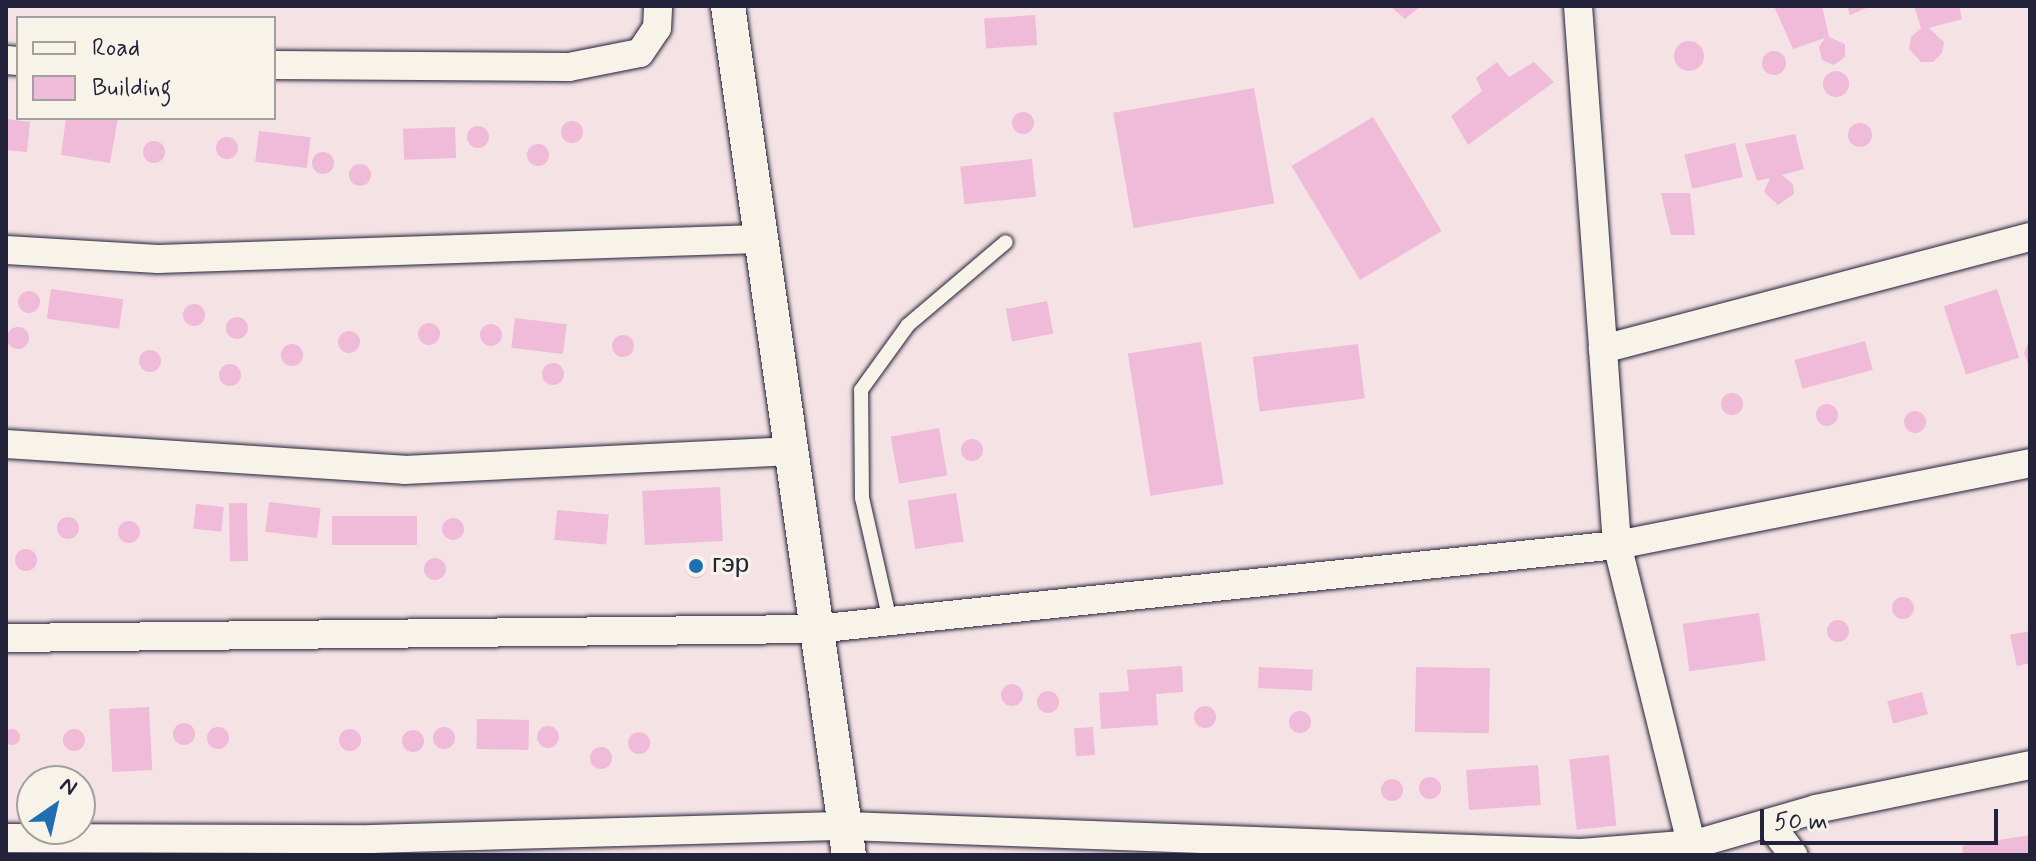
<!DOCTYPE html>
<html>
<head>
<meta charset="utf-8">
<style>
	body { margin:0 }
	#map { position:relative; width:2036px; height:861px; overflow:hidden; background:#f5e2e4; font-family:Mynerve,sans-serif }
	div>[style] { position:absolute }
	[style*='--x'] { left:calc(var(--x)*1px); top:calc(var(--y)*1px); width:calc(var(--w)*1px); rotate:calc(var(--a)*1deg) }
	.building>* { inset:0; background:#efbbd9; transform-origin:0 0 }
	.round { border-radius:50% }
	.roads { filter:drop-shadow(0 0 2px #22223b) drop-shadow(0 0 2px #22223b) }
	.service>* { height:14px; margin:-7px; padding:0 7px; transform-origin:7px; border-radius:7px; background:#f7f3e8 }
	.minor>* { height:28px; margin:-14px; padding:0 14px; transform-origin:14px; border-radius:14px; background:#f7f3e8 }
	.tertiary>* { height:34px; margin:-17px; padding:0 17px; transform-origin:17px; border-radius:17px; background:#f7f3e8 }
	.dots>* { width:22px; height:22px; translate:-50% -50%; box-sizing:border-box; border:4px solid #f7f3e8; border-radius:50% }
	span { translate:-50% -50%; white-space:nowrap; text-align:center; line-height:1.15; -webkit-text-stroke:6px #f7f3e8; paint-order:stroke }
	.poi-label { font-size:26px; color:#22223b }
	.left { translate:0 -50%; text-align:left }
	.frame { position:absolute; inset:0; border:8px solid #22223b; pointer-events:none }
	.legend { position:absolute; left:16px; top:16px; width:260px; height:104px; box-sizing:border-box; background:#f7f3e8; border:2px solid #a29fa3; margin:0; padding:10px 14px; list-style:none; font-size:24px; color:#22223b }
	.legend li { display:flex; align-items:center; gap:16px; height:40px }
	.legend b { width:40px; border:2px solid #a29fa3 }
	.north { position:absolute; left:16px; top:765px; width:80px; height:80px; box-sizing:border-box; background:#f7f3e8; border:2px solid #a29fa3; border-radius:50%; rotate:34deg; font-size:22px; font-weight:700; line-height:32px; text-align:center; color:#22223b }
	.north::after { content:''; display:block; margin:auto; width:28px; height:36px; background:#1f6fb2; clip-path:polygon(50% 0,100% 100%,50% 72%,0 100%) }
	.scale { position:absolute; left:1760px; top:809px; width:238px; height:36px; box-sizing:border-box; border:4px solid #22223b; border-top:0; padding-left:10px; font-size:24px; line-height:28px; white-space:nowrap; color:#22223b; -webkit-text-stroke:6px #f7f3e8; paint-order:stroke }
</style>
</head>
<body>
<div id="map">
	<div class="building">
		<div style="clip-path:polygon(1390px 6px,1421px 6px,1405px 19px)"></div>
		<div style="clip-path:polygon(1774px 6px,1822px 6px,1829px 37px,1845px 44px,1845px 57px,1834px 65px,1822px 60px,1819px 47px,1825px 38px,1793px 49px)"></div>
		<div style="clip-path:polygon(1847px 6px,1871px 6px,1850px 15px)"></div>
		<div style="clip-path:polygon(1914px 6px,1959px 6px,1962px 19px,1929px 28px,1944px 42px,1942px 53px,1933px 62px,1921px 62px,1909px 49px,1911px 37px,1921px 28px)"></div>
		<div style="left:1035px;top:15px;width:30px;height:51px;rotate:86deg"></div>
		<div class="round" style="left:1674px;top:41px;width:30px;height:30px"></div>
		<div class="round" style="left:1762px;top:51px;width:24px;height:24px"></div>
		<div style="clip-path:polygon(1497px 62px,1509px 77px,1534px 62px,1554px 82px,1468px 145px,1451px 116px,1482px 91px,1476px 78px)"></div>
		<div class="round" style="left:1823px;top:71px;width:26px;height:26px"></div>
		<div style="left:1254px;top:88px;width:117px;height:143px;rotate:80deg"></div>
		<div class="round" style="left:1012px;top:112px;width:22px;height:22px"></div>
		<div style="left:1373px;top:117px;width:133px;height:95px;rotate:59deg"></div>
		<div style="clip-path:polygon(66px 118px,118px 118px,110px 163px,61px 155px)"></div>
		<div style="clip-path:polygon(6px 119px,30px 122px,27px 152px,6px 150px)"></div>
		<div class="round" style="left:561px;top:121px;width:22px;height:22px"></div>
		<div class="round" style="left:1848px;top:123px;width:24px;height:24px"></div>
		<div class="round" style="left:467px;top:126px;width:22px;height:22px"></div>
		<div style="left:455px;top:127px;width:31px;height:52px;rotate:88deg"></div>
		<div style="left:259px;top:131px;width:52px;height:31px;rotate:7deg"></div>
		<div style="clip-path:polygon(1795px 134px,1804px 169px,1782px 175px,1793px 184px,1794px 194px,1778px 205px,1764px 192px,1770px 178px,1757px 181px,1745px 144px)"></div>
		<div class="round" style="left:216px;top:137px;width:22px;height:22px"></div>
		<div class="round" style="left:143px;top:141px;width:22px;height:22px"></div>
		<div style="left:1735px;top:143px;width:35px;height:52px;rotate:77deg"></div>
		<div class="round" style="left:527px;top:144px;width:22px;height:22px"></div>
		<div class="round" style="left:312px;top:152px;width:22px;height:22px"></div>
		<div style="left:1032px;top:159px;width:38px;height:72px;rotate:84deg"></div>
		<div class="round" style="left:349px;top:164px;width:22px;height:22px"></div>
		<div style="clip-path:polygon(1661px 193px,1690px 193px,1695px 235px,1671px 235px)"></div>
		<div style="left:51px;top:289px;width:73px;height:30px;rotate:8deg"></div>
		<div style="left:1997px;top:289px;width:72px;height:56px;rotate:72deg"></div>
		<div class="round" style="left:18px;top:291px;width:22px;height:22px"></div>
		<div style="left:1047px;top:301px;width:33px;height:42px;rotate:79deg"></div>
		<div class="round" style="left:183px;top:304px;width:22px;height:22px"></div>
		<div class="round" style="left:226px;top:317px;width:22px;height:22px"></div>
		<div style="left:515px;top:318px;width:52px;height:30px;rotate:7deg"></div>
		<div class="round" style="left:418px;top:323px;width:22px;height:22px"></div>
		<div class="round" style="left:480px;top:324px;width:22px;height:22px"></div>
		<div class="round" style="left:7px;top:327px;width:22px;height:22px"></div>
		<div class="round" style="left:338px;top:331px;width:22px;height:22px"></div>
		<div class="round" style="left:612px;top:335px;width:22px;height:22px"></div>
		<div style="clip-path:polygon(2030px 339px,2030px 368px,2024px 353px)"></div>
		<div style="left:1865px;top:341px;width:30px;height:73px;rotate:75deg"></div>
		<div style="left:1201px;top:342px;width:144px;height:74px;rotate:81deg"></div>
		<div style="left:1358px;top:344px;width:55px;height:106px;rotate:83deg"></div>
		<div class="round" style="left:281px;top:344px;width:22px;height:22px"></div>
		<div class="round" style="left:139px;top:350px;width:22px;height:22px"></div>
		<div class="round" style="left:542px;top:363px;width:22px;height:22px"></div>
		<div class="round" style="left:219px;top:364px;width:22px;height:22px"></div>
		<div class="round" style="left:1721px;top:393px;width:22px;height:22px"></div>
		<div class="round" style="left:1816px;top:404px;width:22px;height:22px"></div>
		<div class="round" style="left:1904px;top:411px;width:22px;height:22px"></div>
		<div style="left:939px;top:428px;width:48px;height:49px;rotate:80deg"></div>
		<div class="round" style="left:961px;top:439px;width:22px;height:22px"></div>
		<div style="left:720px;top:487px;width:54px;height:78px;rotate:87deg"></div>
		<div style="left:956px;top:493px;width:49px;height:49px;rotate:81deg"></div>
		<div style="left:269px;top:502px;width:52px;height:30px;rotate:7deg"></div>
		<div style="left:247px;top:503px;width:58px;height:18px;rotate:89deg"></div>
		<div style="left:196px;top:504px;width:28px;height:25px;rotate:6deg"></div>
		<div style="left:557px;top:510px;width:52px;height:30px;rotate:5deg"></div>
		<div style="left:332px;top:516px;width:85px;height:29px"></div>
		<div class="round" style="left:57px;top:517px;width:22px;height:22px"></div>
		<div class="round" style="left:442px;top:518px;width:22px;height:22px"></div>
		<div class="round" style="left:118px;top:521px;width:22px;height:22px"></div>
		<div class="round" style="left:15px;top:549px;width:22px;height:22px"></div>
		<div class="round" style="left:685px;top:556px;width:22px;height:22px"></div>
		<div class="round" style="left:424px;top:558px;width:22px;height:22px"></div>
		<div class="round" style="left:1892px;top:597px;width:22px;height:22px"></div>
		<div style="left:1759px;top:613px;width:48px;height:77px;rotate:82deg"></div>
		<div class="round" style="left:1827px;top:620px;width:22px;height:22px"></div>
		<div style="clip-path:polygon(2030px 631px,2030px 663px,2017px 666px,2010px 635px)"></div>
		<div style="clip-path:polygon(1182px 666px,1183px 692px,1156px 694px,1158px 725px,1101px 729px,1099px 693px,1129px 691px,1127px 670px)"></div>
		<div style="left:1259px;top:667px;width:54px;height:21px;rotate:3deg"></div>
		<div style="left:1416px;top:667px;width:74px;height:65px;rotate:1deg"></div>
		<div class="round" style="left:1001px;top:684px;width:22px;height:22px"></div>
		<div class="round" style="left:1037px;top:691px;width:22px;height:22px"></div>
		<div style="left:1922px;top:692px;width:23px;height:36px;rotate:75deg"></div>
		<div class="round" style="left:1194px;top:706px;width:22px;height:22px"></div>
		<div style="left:149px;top:707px;width:63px;height:40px;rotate:87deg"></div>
		<div class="round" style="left:1289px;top:711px;width:22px;height:22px"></div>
		<div style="left:477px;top:719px;width:52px;height:30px;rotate:1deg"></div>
		<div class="round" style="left:173px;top:723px;width:22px;height:22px"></div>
		<div class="round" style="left:537px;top:726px;width:22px;height:22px"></div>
		<div style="left:1093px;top:727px;width:28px;height:19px;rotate:86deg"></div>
		<div class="round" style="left:207px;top:727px;width:22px;height:22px"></div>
		<div class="round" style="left:433px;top:727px;width:22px;height:22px"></div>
		<div class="round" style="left:4px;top:729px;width:16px;height:16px"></div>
		<div class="round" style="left:339px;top:729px;width:22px;height:22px"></div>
		<div class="round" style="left:63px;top:729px;width:22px;height:22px"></div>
		<div class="round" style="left:402px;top:730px;width:22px;height:22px"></div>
		<div class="round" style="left:628px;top:732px;width:22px;height:22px"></div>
		<div class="round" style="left:590px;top:747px;width:22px;height:22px"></div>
		<div style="left:1609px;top:755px;width:71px;height:40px;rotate:84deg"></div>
		<div style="left:1538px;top:765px;width:40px;height:72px;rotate:86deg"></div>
		<div class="round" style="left:1419px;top:777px;width:22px;height:22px"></div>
		<div class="round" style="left:1381px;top:779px;width:22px;height:22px"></div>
		<div style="clip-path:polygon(2030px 835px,2030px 855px,1963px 855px,1962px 846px)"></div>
	</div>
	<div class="roads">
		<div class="service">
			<div style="--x:890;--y:621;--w:126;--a:-102.8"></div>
			<div style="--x:862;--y:498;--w:108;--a:-90.5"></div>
			<div style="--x:861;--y:390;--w:80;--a:-54.1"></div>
			<div style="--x:908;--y:325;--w:128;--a:-40.3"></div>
		</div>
		<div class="minor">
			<div style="--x:1578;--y:6;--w:344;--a:85.8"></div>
			<div style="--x:6;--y:60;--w:12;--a:5"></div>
			<div style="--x:274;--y:65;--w:295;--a:0.4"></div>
			<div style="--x:569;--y:67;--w:72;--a:-11.2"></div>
			<div style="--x:640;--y:53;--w:30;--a:-56"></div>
			<div style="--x:657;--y:28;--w:22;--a:-87"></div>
			<div style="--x:6;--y:250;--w:152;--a:3.4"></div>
			<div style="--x:158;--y:259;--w:601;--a:-1.91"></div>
			<div style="--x:6;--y:444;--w:399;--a:3.7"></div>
			<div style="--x:404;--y:470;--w:389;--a:-2.8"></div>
			<div style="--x:6;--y:638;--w:809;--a:-0.64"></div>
			<div style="--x:815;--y:629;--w:806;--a:-5.98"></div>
			<div style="--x:1617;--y:545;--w:421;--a:-11.2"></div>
			<div style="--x:1770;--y:824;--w:39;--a:53"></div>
			<div style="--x:6;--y:838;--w:365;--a:0.2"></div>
			<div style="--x:371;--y:839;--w:476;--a:-1.6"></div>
			<div style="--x:847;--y:826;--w:734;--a:2.11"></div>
			<div style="--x:1581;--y:853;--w:114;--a:-4.5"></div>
			<div style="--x:1695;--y:844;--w:126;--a:-16.1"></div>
			<div style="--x:1816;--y:809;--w:218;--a:-11.6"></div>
			<div style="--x:1694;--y:855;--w:319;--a:-103.9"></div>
			<div style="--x:1617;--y:545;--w:196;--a:-94.1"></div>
			<div style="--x:1603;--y:349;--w:441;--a:-14.7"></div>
		</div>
		<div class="tertiary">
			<div style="--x:728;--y:6;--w:858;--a:81.89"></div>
		</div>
	</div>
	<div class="dots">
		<div style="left:696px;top:566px;background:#1f6fb2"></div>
	</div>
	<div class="poi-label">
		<span class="left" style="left:712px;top:566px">гэр</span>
	</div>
	<div class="frame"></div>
	<ul class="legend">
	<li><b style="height:10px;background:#f7f3e8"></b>Road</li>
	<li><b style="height:22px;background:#efbbd9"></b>Building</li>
	</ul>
	<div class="north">N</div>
	<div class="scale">50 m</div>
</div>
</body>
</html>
